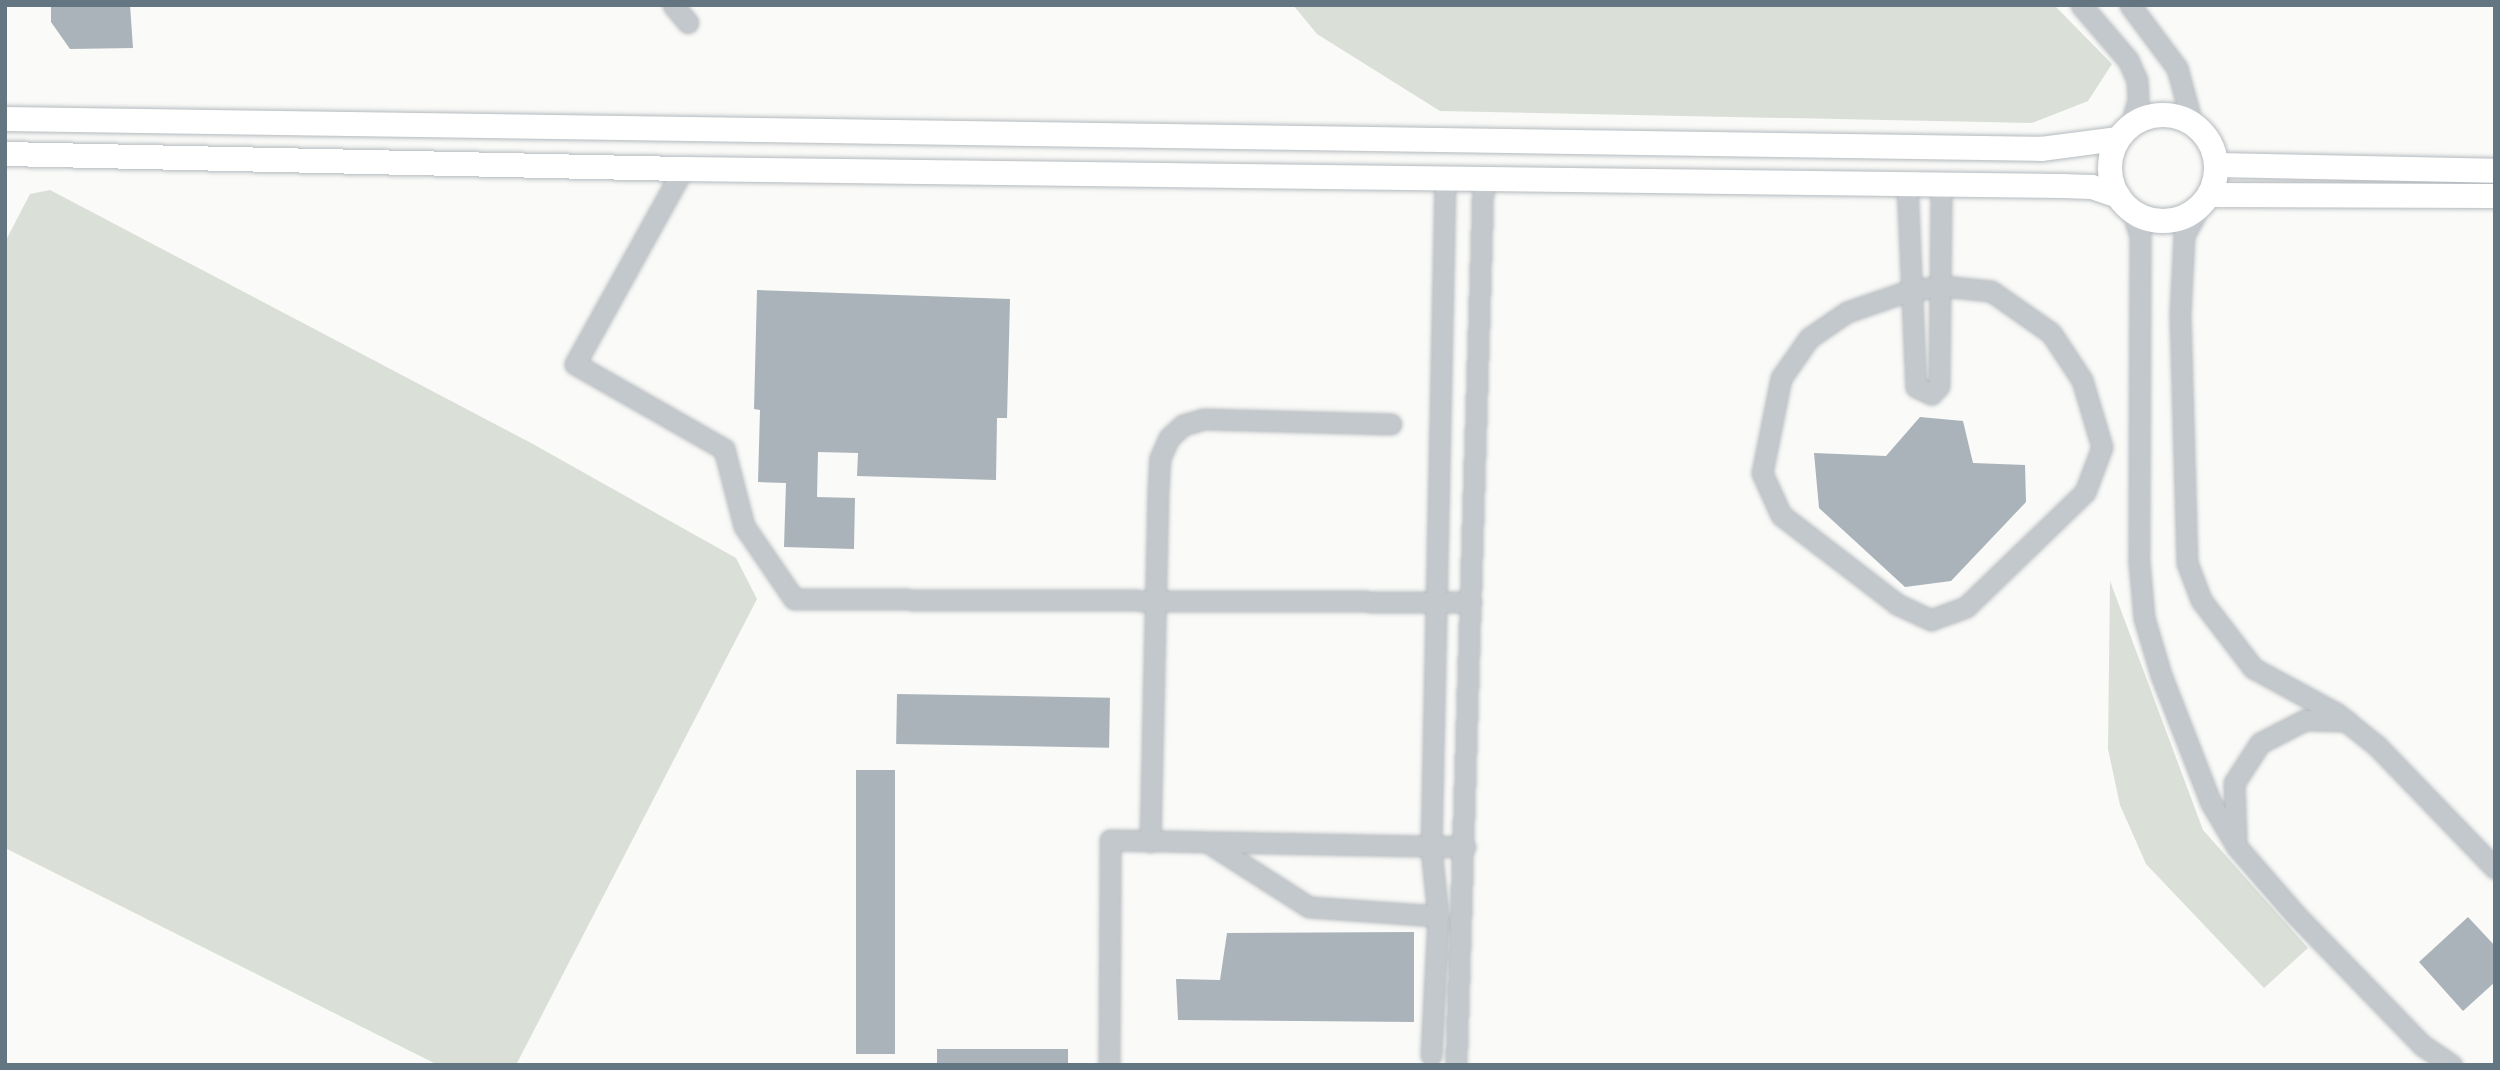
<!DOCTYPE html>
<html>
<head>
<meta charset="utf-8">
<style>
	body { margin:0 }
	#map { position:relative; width:2500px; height:1070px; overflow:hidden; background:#fafaf8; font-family:"PT Sans",sans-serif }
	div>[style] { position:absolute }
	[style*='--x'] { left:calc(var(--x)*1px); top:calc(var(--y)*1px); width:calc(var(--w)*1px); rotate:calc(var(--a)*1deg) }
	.green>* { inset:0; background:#dadfd7 }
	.building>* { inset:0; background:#aab3b9; transform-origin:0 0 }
	.roads { filter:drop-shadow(0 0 2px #b5babe) drop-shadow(0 0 2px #b5babe) }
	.minor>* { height:19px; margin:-9.5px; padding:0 9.5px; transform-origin:9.5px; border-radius:9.5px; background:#c3c8cc }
	.major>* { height:24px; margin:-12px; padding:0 12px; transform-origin:12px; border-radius:12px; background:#fff }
	.major>.ring { margin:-12px; padding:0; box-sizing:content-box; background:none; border:24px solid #fff; border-radius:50% }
	span { translate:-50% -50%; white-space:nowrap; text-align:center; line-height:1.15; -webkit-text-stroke:7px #fff; paint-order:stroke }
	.frame { position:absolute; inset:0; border:7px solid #657683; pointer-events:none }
</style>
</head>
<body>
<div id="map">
	<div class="green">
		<div style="clip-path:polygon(1293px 5px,2054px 5px,2112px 64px,2088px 101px,2032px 123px,1440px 111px,1317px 34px)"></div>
		<div style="clip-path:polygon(50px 190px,531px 443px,736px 558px,757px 599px,516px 1065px,438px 1065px,5px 848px,5px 242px,30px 194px)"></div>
		<div style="clip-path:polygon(2110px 581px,2203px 830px,2308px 948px,2264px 988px,2146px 864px,2120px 805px,2108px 749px)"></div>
	</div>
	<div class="building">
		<div style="clip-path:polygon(51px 5px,130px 5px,133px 48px,70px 49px,51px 22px)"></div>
		<div style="clip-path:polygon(757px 290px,1010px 299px,1007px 418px,997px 418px,996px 480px,857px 476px,858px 453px,818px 452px,817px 497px,855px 498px,854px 549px,784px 547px,786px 483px,758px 482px,760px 410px,754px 409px)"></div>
		<div style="clip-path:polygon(1920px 417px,1963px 421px,1973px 463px,2025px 465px,2026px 502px,1951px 581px,1905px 587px,1819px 508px,1814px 453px,1886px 456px)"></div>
		<div style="left:897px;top:694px;width:213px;height:50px;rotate:1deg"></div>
		<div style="left:856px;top:770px;width:39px;height:284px"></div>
		<div style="clip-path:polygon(2468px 917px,2495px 946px,2495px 982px,2463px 1011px,2419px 962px)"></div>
		<div style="clip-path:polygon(1414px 932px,1414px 1022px,1178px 1020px,1176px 979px,1220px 980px,1227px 933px)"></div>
		<div style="left:1068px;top:1049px;width:16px;height:131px;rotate:90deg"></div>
	</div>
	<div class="roads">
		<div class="minor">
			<div style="--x:673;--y:5;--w:23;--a:50"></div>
			<div style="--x:2081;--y:5;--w:72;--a:49.5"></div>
			<div style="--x:2128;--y:60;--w:22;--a:66"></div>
			<div style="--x:2137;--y:80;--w:20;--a:87"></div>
			<div style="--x:2138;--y:100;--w:26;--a:106"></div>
			<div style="--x:2130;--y:5;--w:79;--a:53.3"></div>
			<div style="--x:2177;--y:68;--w:57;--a:74.7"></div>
			<div style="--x:683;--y:169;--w:223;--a:119"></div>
			<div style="--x:575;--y:364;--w:172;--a:29.7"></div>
			<div style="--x:724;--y:449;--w:80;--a:75.4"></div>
			<div style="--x:744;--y:526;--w:88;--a:55.6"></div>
			<div style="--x:794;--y:599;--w:677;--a:0.25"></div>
			<div style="--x:1907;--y:184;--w:203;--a:87.5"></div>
			<div style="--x:1916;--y:387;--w:17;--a:25"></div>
			<div style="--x:1931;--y:394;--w:11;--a:-45"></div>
			<div style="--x:1939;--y:386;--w:201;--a:-89.4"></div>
			<div style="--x:2199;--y:208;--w:31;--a:119"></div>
			<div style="--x:2184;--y:235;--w:79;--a:92.9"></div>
			<div style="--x:2180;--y:314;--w:249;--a:88.4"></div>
			<div style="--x:2187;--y:563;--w:40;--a:69"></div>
			<div style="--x:2201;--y:600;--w:86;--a:52.6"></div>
			<div style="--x:2253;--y:668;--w:94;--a:28.5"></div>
			<div style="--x:2336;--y:713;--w:53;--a:38.8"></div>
			<div style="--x:2377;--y:746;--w:170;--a:46"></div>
			<div style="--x:2132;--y:211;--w:25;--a:72"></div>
			<div style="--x:2140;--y:235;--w:327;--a:90.2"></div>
			<div style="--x:2139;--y:562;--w:56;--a:84.9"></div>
			<div style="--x:2144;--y:618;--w:59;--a:73.4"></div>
			<div style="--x:2161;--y:675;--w:137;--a:68.7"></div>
			<div style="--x:2211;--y:803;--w:51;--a:59.4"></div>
			<div style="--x:2237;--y:847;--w:90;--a:49.1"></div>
			<div style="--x:2296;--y:915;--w:181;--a:45.9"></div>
			<div style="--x:2422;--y:1045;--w:36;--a:34"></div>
			<div style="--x:1942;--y:286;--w:49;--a:5.8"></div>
			<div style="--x:1991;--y:291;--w:73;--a:35"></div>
			<div style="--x:2051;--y:333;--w:56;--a:56.6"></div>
			<div style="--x:2082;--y:380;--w:70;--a:73.4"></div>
			<div style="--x:2102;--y:447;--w:48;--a:110.7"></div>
			<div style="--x:2085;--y:492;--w:165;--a:136"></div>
			<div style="--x:1966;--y:607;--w:37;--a:160"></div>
			<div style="--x:1931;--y:620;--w:38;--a:-155"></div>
			<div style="--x:1897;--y:604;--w:146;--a:-142.5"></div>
			<div style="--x:1781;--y:515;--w:46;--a:-114.3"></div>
			<div style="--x:1762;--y:473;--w:97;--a:-78.7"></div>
			<div style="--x:1781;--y:378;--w:49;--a:-55"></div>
			<div style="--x:1809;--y:338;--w:46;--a:-34.4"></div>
			<div style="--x:1847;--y:312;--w:65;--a:-19"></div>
			<div style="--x:1908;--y:291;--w:34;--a:-8"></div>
			<div style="--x:2236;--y:840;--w:57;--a:-92"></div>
			<div style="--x:2234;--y:783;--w:48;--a:-57"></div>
			<div style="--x:2260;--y:743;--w:51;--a:-27.1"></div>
			<div style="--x:2305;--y:720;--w:42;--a:1.4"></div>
			<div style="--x:1150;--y:842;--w:351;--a:-88.7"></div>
			<div style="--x:1158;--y:491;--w:33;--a:-87"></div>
			<div style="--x:1160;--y:458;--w:22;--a:-66"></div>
			<div style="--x:1169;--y:438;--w:19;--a:-43"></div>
			<div style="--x:1183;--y:425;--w:22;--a:-16"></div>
			<div style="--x:1204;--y:419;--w:187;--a:1.5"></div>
			<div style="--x:1212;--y:845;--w:115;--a:32.6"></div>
			<div style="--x:1309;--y:907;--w:129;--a:4"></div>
			<div style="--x:1431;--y:1055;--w:139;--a:-87.1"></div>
			<div style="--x:1438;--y:916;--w:68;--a:-95.9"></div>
			<div style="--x:1431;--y:848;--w:669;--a:-88.8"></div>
			<div style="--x:1109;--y:1065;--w:225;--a:-89.7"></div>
			<div style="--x:1110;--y:840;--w:355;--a:1.1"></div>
			<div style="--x:1456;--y:1065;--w:886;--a:-88.25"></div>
		</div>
		<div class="major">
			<div class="ring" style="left:2110px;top:115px;width:82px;height:82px"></div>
			<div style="--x:5;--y:119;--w:2036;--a:0.84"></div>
			<div style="--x:2041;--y:149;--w:78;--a:-7.4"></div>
			<div style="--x:5;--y:154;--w:678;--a:1.27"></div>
			<div style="--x:683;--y:169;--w:1379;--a:0.71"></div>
			<div style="--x:2062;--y:186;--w:30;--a:2"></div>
			<div style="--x:2092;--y:187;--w:28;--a:19"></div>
			<div style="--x:2217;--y:165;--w:278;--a:1.2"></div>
			<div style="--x:2210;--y:195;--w:285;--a:0.2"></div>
		</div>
	</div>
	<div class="frame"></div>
</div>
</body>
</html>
